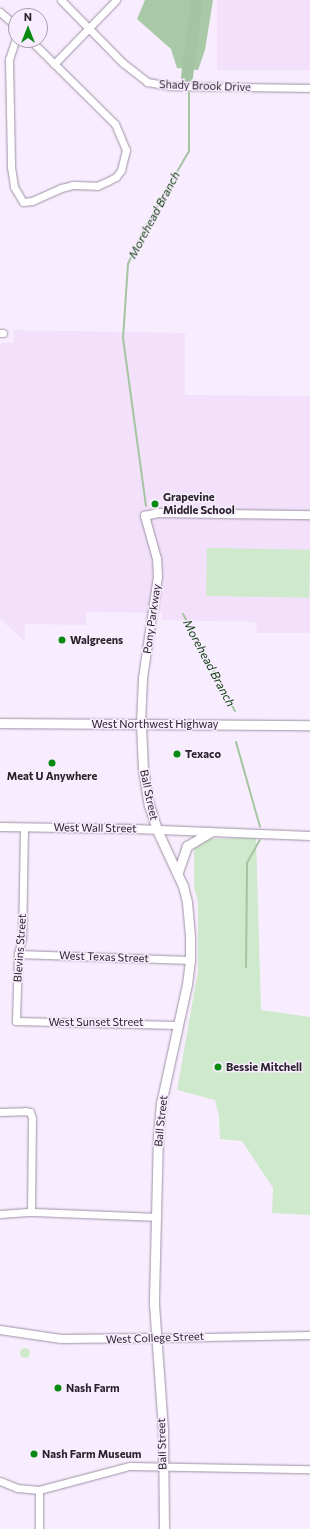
<!DOCTYPE html>
<html>
<head>
<meta charset="utf-8">
<style>
	body { margin:0 }
	#map { position:relative; width:310px; height:1529px; overflow:hidden; background:#f8edfe; font-family:Commissioner,sans-serif }
	div>[style] { position:absolute }
	[style*='--x'] { left:calc(var(--x)*1px); top:calc(var(--y)*1px); width:calc(var(--w)*1px); rotate:calc(var(--a)*1deg) }
	.built>* { inset:0; background:#f3e1fc; transform-origin:0 0 }
	.green>* { inset:0; background:#cee9cb; transform-origin:0 0 }
	.round { border-radius:50% }
	.forest>* { inset:0; background:#a8c8a6 }
	.stream>* { height:2px; margin:-1px; padding:0 1px; transform-origin:1px; border-radius:1px; background:#a4c4a2 }
	.river>* { height:12px; margin:-6px; padding:0 6px; transform-origin:6px; border-radius:6px; background:#a4c4a2 }
	.roads { filter:drop-shadow(0 0 1px #9e91a4) drop-shadow(0 0 1px #9e91a4) }
	.minor>* { height:7px; margin:-3.5px; padding:0 3.5px; transform-origin:3.5px; border-radius:3.5px; background:#fff }
	.tertiary>* { height:8px; margin:-4px; padding:0 4px; transform-origin:4px; border-radius:4px; background:#fff }
	.secondary>* { height:9px; margin:-4.5px; padding:0 4.5px; transform-origin:4.5px; border-radius:4.5px; background:#fff }
	.dots>* { width:11px; height:11px; translate:-50% -50%; box-sizing:border-box; border:2px solid #f8edfe; border-radius:50% }
	span { translate:-50% -50%; white-space:nowrap; text-align:center; line-height:1.15; -webkit-text-stroke:3px #f8edfe; paint-order:stroke }
	.street-label { font-size:11px; color:#28232b }
	.poi-label { font-size:11px; color:#28232b; font-weight:700 }
	.left { translate:0 -50%; text-align:left }
	.water-label { font-size:12px; color:#0f3c0f; font-style:italic }
	.north { position:absolute; left:8px; top:8px; width:40px; height:40px; box-sizing:border-box; background:#f8edfe; border:1px solid #a59caa; border-radius:50%; rotate:0deg; font-size:11px; font-weight:700; line-height:16px; text-align:center; color:#28232b }
	.north::after { content:''; display:block; margin:auto; width:14px; height:18px; background:#088912; clip-path:polygon(50% 0,100% 100%,50% 72%,0 100%) }
</style>
</head>
<body>
<div id="map">
	<div class="built">
		<div style="left:217px;top:0;width:93px;height:70px"></div>
		<div style="clip-path:polygon(14px 330px,185px 333px,185px 395px,310px 396px,310px 633px,257px 633px,256px 622px,162px 620px,162px 613px,86px 612px,86px 625px,25px 624px,25px 642px,0 619px,0 343px,14px 343px)"></div>
	</div>
	<div class="green">
		<div style="left:207px;top:548px;width:103px;height:48px;rotate:1deg"></div>
		<div style="clip-path:polygon(256px 838px,261px 1010px,310px 1017px,310px 1215px,272px 1213px,273px 1188px,242px 1141px,220px 1139px,219px 1116px,215px 1100px,177px 1090px,198px 971px,198px 902px,194px 887px,194px 846px,200px 839px)"></div>
		<div class="round" style="left:20px;top:1348px;width:10px;height:10px"></div>
	</div>
	<div class="forest">
		<div style="clip-path:polygon(145px 0,213px 0,205px 50px,198px 70px,177px 68px,171px 49px,137px 19px)"></div>
	</div>
	<div class="stream">
		<div style="--x:146;--y:506;--w:169;--a:-97.8"></div>
		<div style="--x:123;--y:339;--w:75;--a:-86.2"></div>
		<div style="--x:128;--y:264;--w:36;--a:-66"></div>
		<div style="--x:143;--y:231;--w:92;--a:-60.1"></div>
		<div style="--x:189;--y:151;--w:58;--a:-90"></div>
		<div style="--x:183;--y:614;--w:110;--a:61.8"></div>
		<div style="--x:236;--y:742;--w:88;--a:74.2"></div>
		<div style="--x:246;--y:967;--w:104;--a:-89.4"></div>
		<div style="--x:247;--y:863;--w:26;--a:-61"></div>
	</div>
	<div class="river">
		<div style="--x:187;--y:77;--w:78;--a:-82.6"></div>
	</div>
	<div class="roads">
		<div class="minor">
			<div style="--x:61;--y:0;--w:88;--a:45.5"></div>
			<div style="--x:123;--y:63;--w:31;--a:38"></div>
			<div style="--x:147;--y:82;--w:22;--a:10"></div>
			<div style="--x:169;--y:86;--w:141;--a:0.8"></div>
			<div style="--x:0;--y:12;--w:21;--a:41"></div>
			<div style="--x:16;--y:38;--w:22;--a:108"></div>
			<div style="--x:9;--y:59;--w:108;--a:88.9"></div>
			<div style="--x:11;--y:167;--w:20;--a:81"></div>
			<div style="--x:14;--y:187;--w:17;--a:59"></div>
			<div style="--x:23;--y:202;--w:9;--a:-6"></div>
			<div style="--x:32;--y:201;--w:32;--a:-24"></div>
			<div style="--x:61;--y:188;--w:12;--a:-14"></div>
			<div style="--x:73;--y:185;--w:24;--a:2"></div>
			<div style="--x:97;--y:186;--w:12;--a:-24"></div>
			<div style="--x:108;--y:181;--w:9;--a:-27"></div>
			<div style="--x:116;--y:177;--w:9;--a:-54"></div>
			<div style="--x:121;--y:170;--w:21;--a:-76"></div>
			<div style="--x:126;--y:150;--w:28;--a:-113"></div>
			<div style="--x:115;--y:124;--w:120;--a:-135.3"></div>
			<div style="--x:54;--y:64;--w:89;--a:-45.9"></div>
			<div style="--x:0;--y:333;--w:3;--a:0"></div>
			<div style="--x:24;--y:827;--w:111;--a:91"></div>
			<div style="--x:22;--y:938;--w:16;--a:104"></div>
			<div style="--x:18;--y:954;--w:67;--a:91.7"></div>
			<div style="--x:16;--y:1021;--w:160;--a:1.4"></div>
			<div style="--x:18;--y:954;--w:172;--a:2"></div>
			<div style="--x:0;--y:1112;--w:25;--a:-2"></div>
			<div style="--x:25;--y:1111;--w:5;--a:11"></div>
			<div style="--x:30;--y:1112;--w:6;--a:72"></div>
			<div style="--x:32;--y:1118;--w:94;--a:90.6"></div>
			<div style="--x:0;--y:1214;--w:31;--a:-4"></div>
			<div style="--x:31;--y:1212;--w:124;--a:2.3"></div>
			<div style="--x:155;--y:1338;--w:155;--a:-1.1"></div>
			<div style="--x:0;--y:1481;--w:18;--a:22"></div>
			<div style="--x:17;--y:1488;--w:22;--a:5"></div>
			<div style="--x:39;--y:1490;--w:94;--a:-14.8"></div>
			<div style="--x:130;--y:1466;--w:180;--a:1"></div>
			<div style="--x:39;--y:1490;--w:39;--a:90"></div>
		</div>
		<div class="tertiary">
			<div style="--x:141;--y:724;--w:46;--a:-87.5"></div>
			<div style="--x:143;--y:678;--w:102;--a:-81.6"></div>
			<div style="--x:158;--y:577;--w:18;--a:-93"></div>
			<div style="--x:157;--y:559;--w:45;--a:-105.6"></div>
			<div style="--x:145;--y:516;--w:13;--a:-13"></div>
			<div style="--x:158;--y:513;--w:152;--a:0.8"></div>
			<div style="--x:0;--y:827;--w:135;--a:0.8"></div>
			<div style="--x:135;--y:829;--w:175;--a:2.3"></div>
			<div style="--x:0;--y:1330;--w:62;--a:8.4"></div>
			<div style="--x:61;--y:1339;--w:94;--a:-0.6"></div>
		</div>
		<div class="secondary">
			<div style="--x:0;--y:723;--w:310;--a:0.4"></div>
			<div style="--x:141;--y:724;--w:45;--a:87.5"></div>
			<div style="--x:143;--y:769;--w:36;--a:81"></div>
			<div style="--x:149;--y:805;--w:26;--a:72"></div>
			<div style="--x:157;--y:830;--w:62;--a:65.1"></div>
			<div style="--x:183;--y:886;--w:16;--a:76"></div>
			<div style="--x:187;--y:902;--w:37;--a:85"></div>
			<div style="--x:190;--y:939;--w:21;--a:90"></div>
			<div style="--x:190;--y:960;--w:24;--a:97"></div>
			<div style="--x:187;--y:984;--w:122;--a:102.3"></div>
			<div style="--x:161;--y:1103;--w:32;--a:95"></div>
			<div style="--x:158;--y:1135;--w:169;--a:91.4"></div>
			<div style="--x:154;--y:1304;--w:127;--a:85.9"></div>
			<div style="--x:163;--y:1431;--w:98;--a:89.4"></div>
			<div style="--x:178;--y:872;--w:28;--a:-71"></div>
			<div style="--x:187;--y:846;--w:27;--a:-31"></div>
		</div>
	</div>
	<div class="dots">
		<div style="left:155px;top:504px;background:#088912"></div>
		<div style="left:62px;top:640px;background:#088912"></div>
		<div style="left:177px;top:754px;background:#088912"></div>
		<div style="left:52px;top:763px;background:#088912"></div>
		<div style="left:218px;top:1067px;background:#088912"></div>
		<div style="left:58px;top:1388px;background:#088912"></div>
		<div style="left:34px;top:1454px;background:#088912"></div>
	</div>
	<div class="street-label">
		<span style="left:205px;top:86px;rotate:2deg">Shady Brook Drive</span>
		<span style="left:152px;top:619px;rotate:-82deg">Pony Parkway</span>
		<span style="left:155px;top:724px">West Northwest Highway</span>
		<span style="left:149px;top:795px;rotate:78deg">Ball Street</span>
		<span style="left:95px;top:828px;rotate:1deg">West Wall Street</span>
		<span style="left:20px;top:948px;rotate:-86deg">Blevins Street</span>
		<span style="left:104px;top:957px;rotate:2deg">West Texas Street</span>
		<span style="left:96px;top:1022px">West Sunset Street</span>
		<span style="left:161px;top:1121px;rotate:-84deg">Ball Street</span>
		<span style="left:155px;top:1338px;rotate:-2deg">West College Street</span>
		<span style="left:162px;top:1444px;rotate:-92deg">Ball Street</span>
	</div>
	<div class="poi-label">
		<span class="left" style="left:163px;top:504px">Grapevine<br>Middle School</span>
		<span class="left" style="left:70px;top:640px">Walgreens</span>
		<span class="left" style="left:185px;top:754px">Texaco</span>
		<span style="left:52px;top:776px">Meat U Anywhere</span>
		<span class="left" style="left:226px;top:1067px">Bessie Mitchell</span>
		<span class="left" style="left:66px;top:1388px">Nash Farm</span>
		<span class="left" style="left:42px;top:1454px">Nash Farm Museum</span>
	</div>
	<div class="water-label">
		<span style="left:154px;top:215px;rotate:-62deg">Morehead Branch</span>
		<span style="left:209px;top:663px;rotate:62deg">Morehead Branch</span>
	</div>
	<div class="north">N</div>
</div>
</body>
</html>
